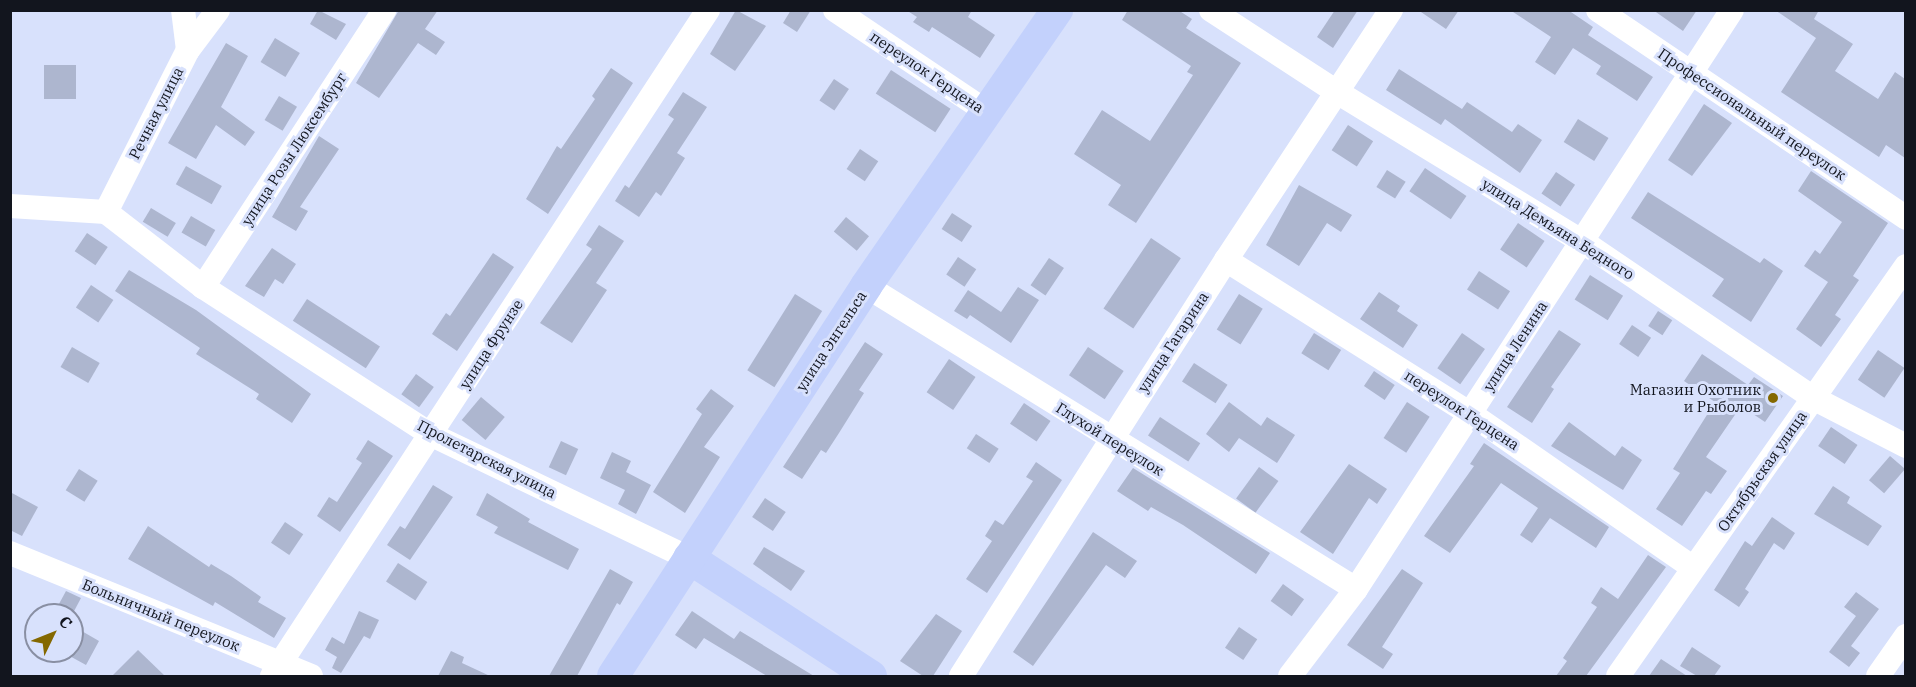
<!DOCTYPE html>
<html>
<head>
<meta charset="utf-8">
<style>
	body { margin:0 }
	#map { position:relative; width:1916px; height:687px; overflow:hidden; background:#d8e1fc; font-family:"IBM Plex Serif",serif }
	div>[style] { position:absolute }
	[style*='--x'] { left:calc(var(--x)*1px); top:calc(var(--y)*1px); width:calc(var(--w)*1px); rotate:calc(var(--a)*1deg) }
	.building>* { inset:0; background:#adb6cf; transform-origin:0 0 }
	.minor>* { height:24px; margin:-12px; padding:0 12px; transform-origin:12px; border-radius:12px; background:#fff }
	.major>* { height:32px; margin:-16px; padding:0 16px; transform-origin:16px; border-radius:16px; background:#c3d1fc }
	.dots>* { width:16px; height:16px; translate:-50% -50%; box-sizing:border-box; border:3px solid #d8e1fc; border-radius:50% }
	span { translate:-50% -50%; white-space:nowrap; text-align:center; line-height:1.15; -webkit-text-stroke:6px #d8e1fc; paint-order:stroke }
	.street-label { font-size:15px; color:#12151e }
	.poi-label { font-size:15px; color:#12151e }
	.right { translate:-100% -50%; text-align:right }
	.frame { position:absolute; inset:0; border:12px solid #12151e; pointer-events:none }
	.north { position:absolute; left:24px; top:603px; width:60px; height:60px; box-sizing:border-box; background:#d8e1fc; border:2px solid #898fa3; border-radius:50%; rotate:47deg; font-size:16px; font-weight:700; line-height:24px; text-align:center; color:#12151e }
	.north::after { content:''; display:block; margin:auto; width:21px; height:27px; background:#846800; clip-path:polygon(50% 0,100% 100%,50% 72%,0 100%) }
</style>
</head>
<body>
<div id="map">
	<div class="building">
		<div style="clip-path:polygon(318px 10px,346px 24px,336px 40px,310px 24px)"></div>
		<div style="clip-path:polygon(399px 10px,438px 10px,425px 29px,445px 42px,436px 55px,418px 43px,379px 98px,356px 83px)"></div>
		<div style="clip-path:polygon(736px 10px,766px 26px,735px 71px,710px 54px)"></div>
		<div style="clip-path:polygon(791px 10px,811px 10px,797px 32px,783px 23px)"></div>
		<div style="clip-path:polygon(906px 10px,972px 10px,968px 17px,995px 35px,980px 58px,932px 27px,929px 32px,913px 22px,917px 17px)"></div>
		<div style="clip-path:polygon(1128px 10px,1178px 10px,1192px 19px,1186px 28px,1241px 63px,1136px 223px,1108px 205px,1121px 185px,1074px 154px,1102px 110px,1150px 141px,1193px 75px,1187px 72px,1191px 66px,1122px 20px)"></div>
		<div style="clip-path:polygon(1335px 10px,1358px 10px,1333px 48px,1317px 37px)"></div>
		<div style="clip-path:polygon(1418px 10px,1459px 10px,1446px 29px)"></div>
		<div style="clip-path:polygon(1510px 10px,1568px 10px,1593px 27px,1588px 35px,1653px 77px,1637px 101px,1596px 74px,1601px 66px,1573px 48px,1555px 75px,1535px 62px,1551px 37px)"></div>
		<div style="clip-path:polygon(1653px 10px,1697px 10px,1683px 31px)"></div>
		<div style="clip-path:polygon(1775px 10px,1819px 10px,1814px 19px,1853px 44px,1835px 71px,1878px 99px,1895px 72px,1905px 79px,1905px 158px,1886px 145px,1879px 157px,1781px 92px,1816px 38px)"></div>
		<div style="left:275px;top:38px;width:29px;height:28px;rotate:31deg"></div>
		<div style="clip-path:polygon(226px 43px,248px 56px,221px 107px,255px 132px,245px 146px,216px 125px,196px 159px,168px 143px)"></div>
		<div style="left:44px;top:65px;width:32px;height:34px"></div>
		<div style="clip-path:polygon(611px 68px,633px 83px,548px 214px,526px 199px,557px 146px,561px 149px,595px 99px,592px 96px)"></div>
		<div style="clip-path:polygon(1399px 69px,1462px 109px,1467px 102px,1512px 132px,1518px 124px,1542px 140px,1520px 173px,1445px 119px,1441px 125px,1386px 90px)"></div>
		<div style="left:891px;top:70px;width:71px;height:28px;rotate:33deg"></div>
		<div style="left:834px;top:79px;width:18px;height:26px;rotate:34deg"></div>
		<div style="clip-path:polygon(683px 92px,707px 107px,677px 153px,685px 158px,661px 196px,656px 192px,639px 217px,615px 201px,625px 185px,629px 188px,674px 119px,668px 115px)"></div>
		<div style="left:279px;top:96px;width:21px;height:28px;rotate:31deg"></div>
		<div style="clip-path:polygon(1704px 104px,1732px 123px,1692px 176px,1668px 160px)"></div>
		<div style="left:1578px;top:119px;width:36px;height:27px;rotate:32deg"></div>
		<div style="left:1348px;top:125px;width:30px;height:30px;rotate:33deg"></div>
		<div style="clip-path:polygon(319px 136px,339px 149px,300px 207px,308px 211px,296px 231px,272px 217px)"></div>
		<div style="left:860px;top:149px;width:22px;height:24px;rotate:34deg"></div>
		<div style="left:186px;top:166px;width:41px;height:21px;rotate:29deg"></div>
		<div style="left:1425px;top:168px;width:50px;height:28px;rotate:34deg"></div>
		<div style="left:1387px;top:170px;width:22px;height:20px;rotate:32deg"></div>
		<div style="clip-path:polygon(1811px 171px,1888px 223px,1853px 276px,1859px 280px,1835px 315px,1841px 319px,1821px 347px,1796px 329px,1828px 282px,1804px 266px,1815px 250px,1820px 254px,1842px 222px,1798px 191px)"></div>
		<div style="left:1556px;top:172px;width:23px;height:26px;rotate:34deg"></div>
		<div style="clip-path:polygon(1299px 185px,1352px 215px,1341px 232px,1327px 223px,1299px 266px,1266px 245px)"></div>
		<div style="clip-path:polygon(1648px 192px,1760px 263px,1764px 258px,1783px 271px,1751px 322px,1712px 296px,1724px 279px,1631px 218px)"></div>
		<div style="left:151px;top:208px;width:29px;height:16px;rotate:31deg"></div>
		<div style="left:952px;top:213px;width:24px;height:19px;rotate:33deg"></div>
		<div style="left:191px;top:216px;width:28px;height:19px;rotate:30deg"></div>
		<div style="left:846px;top:217px;width:30px;height:19px;rotate:40deg"></div>
		<div style="left:1518px;top:223px;width:32px;height:32px;rotate:34deg"></div>
		<div style="clip-path:polygon(599px 225px,624px 241px,596px 283px,607px 290px,572px 343px,540px 323px,592px 249px,586px 245px)"></div>
		<div style="left:87px;top:233px;width:25px;height:22px;rotate:34deg"></div>
		<div style="left:1151px;top:238px;width:36px;height:85px;rotate:34deg"></div>
		<div style="clip-path:polygon(272px 248px,296px 264px,283px 284px,275px 279px,264px 297px,245px 286px)"></div>
		<div style="clip-path:polygon(493px 253px,514px 267px,457px 351px,432px 334px,446px 313px,450px 316px)"></div>
		<div style="left:958px;top:257px;width:22px;height:21px;rotate:34deg"></div>
		<div style="left:1049px;top:258px;width:18px;height:33px;rotate:34deg"></div>
		<div style="clip-path:polygon(129px 270px,196px 310px,311px 394px,292px 423px,256px 399px,259px 394px,196px 354px,200px 348px,115px 291px)"></div>
		<div style="left:1479px;top:271px;width:37px;height:22px;rotate:33deg"></div>
		<div style="left:1590px;top:275px;width:39px;height:29px;rotate:32deg"></div>
		<div style="left:91px;top:285px;width:27px;height:27px;rotate:34deg"></div>
		<div style="clip-path:polygon(1018px 287px,1039px 300px,1011px 343px,970px 315px,967px 319px,954px 311px,968px 290px,1001px 312px)"></div>
		<div style="clip-path:polygon(1379px 292px,1400px 306px,1397px 311px,1418px 325px,1403px 348px,1360px 319px)"></div>
		<div style="left:795px;top:294px;width:32px;height:90px;rotate:32deg"></div>
		<div style="left:1239px;top:294px;width:28px;height:42px;rotate:32deg"></div>
		<div style="left:307px;top:299px;width:87px;height:26px;rotate:33deg"></div>
		<div style="left:1658px;top:311px;width:17px;height:18px;rotate:33deg"></div>
		<div style="left:1632px;top:325px;width:23px;height:23px;rotate:34deg"></div>
		<div style="clip-path:polygon(1559px 330px,1581px 344px,1551px 387px,1554px 389px,1532px 423px,1507px 407px)"></div>
		<div style="left:1314px;top:333px;width:32px;height:24px;rotate:32deg"></div>
		<div style="left:1462px;top:333px;width:28px;height:43px;rotate:35deg"></div>
		<div style="clip-path:polygon(865px 342px,883px 354px,859px 390px,864px 393px,839px 433px,826px 453px,821px 450px,802px 479px,783px 467px)"></div>
		<div style="left:72px;top:347px;width:32px;height:23px;rotate:30deg"></div>
		<div style="left:1088px;top:347px;width:43px;height:34px;rotate:34deg"></div>
		<div style="left:1878px;top:350px;width:32px;height:36px;rotate:34deg"></div>
		<div style="clip-path:polygon(1702px 354px,1748px 385px,1754px 377px,1783px 396px,1765px 422px,1741px 406px,1706px 457px,1727px 471px,1711px 494px,1706px 491px,1682px 526px,1656px 509px,1680px 473px,1673px 469px,1715px 402px,1684px 381px)"></div>
		<div style="left:949px;top:359px;width:32px;height:40px;rotate:34deg"></div>
		<div style="left:1194px;top:363px;width:40px;height:22px;rotate:33deg"></div>
		<div style="left:1374px;top:371px;width:25px;height:18px;rotate:34deg"></div>
		<div style="left:416px;top:374px;width:22px;height:25px;rotate:36deg"></div>
		<div style="clip-path:polygon(711px 389px,734px 406px,704px 447px,720px 457px,685px 513px,653px 492px,702px 414px,696px 409px)"></div>
		<div style="left:481px;top:397px;width:31px;height:30px;rotate:40deg"></div>
		<div style="clip-path:polygon(1229px 402px,1261px 426px,1267px 417px,1295px 435px,1277px 463px,1239px 438px,1229px 452px,1206px 434px)"></div>
		<div style="left:1407px;top:402px;width:27px;height:43px;rotate:33deg"></div>
		<div style="left:1024px;top:403px;width:32px;height:25px;rotate:34deg"></div>
		<div style="left:1160px;top:417px;width:48px;height:22px;rotate:33deg"></div>
		<div style="clip-path:polygon(1569px 422px,1615px 456px,1622px 446px,1642px 460px,1623px 490px,1551px 446px)"></div>
		<div style="left:1831px;top:427px;width:32px;height:23px;rotate:34deg"></div>
		<div style="left:976px;top:434px;width:27px;height:17px;rotate:33deg"></div>
		<div style="clip-path:polygon(368px 440px,393px 456px,340px 532px,317px 516px,329px 497px,337px 502px,362px 463px,356px 459px)"></div>
		<div style="left:561px;top:441px;width:19px;height:29px;rotate:25deg"></div>
		<div style="clip-path:polygon(1484px 443px,1609px 527px,1596px 548px,1550px 518px,1532px 543px,1520px 535px,1538px 508px,1501px 483px,1450px 553px,1424px 536px,1474px 466px,1470px 464px)"></div>
		<div style="clip-path:polygon(612px 452px,631px 461px,626px 472px,651px 485px,636px 514px,618px 504px,625px 490px,600px 478px)"></div>
		<div style="left:1890px;top:456px;width:20px;height:32px;rotate:41deg"></div>
		<div style="clip-path:polygon(1036px 462px,1062px 480px,987px 593px,966px 579px,992px 541px,985px 536px,995px 520px,1003px 525px,1033px 481px,1026px 477px)"></div>
		<div style="clip-path:polygon(1349px 464px,1387px 489px,1377px 504px,1369px 498px,1333px 554px,1300px 532px)"></div>
		<div style="left:1259px;top:467px;width:24px;height:39px;rotate:36deg"></div>
		<div style="clip-path:polygon(1133px 468px,1270px 553px,1256px 574px,1183px 525px,1151px 507px,1148px 511px,1117px 491px)"></div>
		<div style="left:79px;top:469px;width:22px;height:25px;rotate:32deg"></div>
		<div style="clip-path:polygon(433px 485px,453px 497px,410px 560px,387px 545px,400px 526px,405px 529px)"></div>
		<div style="clip-path:polygon(1833px 486px,1850px 497px,1847px 503px,1882px 526px,1868px 546px,1814px 514px)"></div>
		<div style="clip-path:polygon(10px 492px,38px 507px,22px 536px,10px 530px)"></div>
		<div style="clip-path:polygon(487px 493px,530px 519px,528px 522px,579px 549px,568px 570px,494px 533px,498px 527px,476px 515px)"></div>
		<div style="left:765px;top:498px;width:25px;height:23px;rotate:34deg"></div>
		<div style="clip-path:polygon(1772px 517px,1795px 533px,1784px 550px,1774px 543px,1745px 589px,1749px 592px,1739px 607px,1714px 590px,1745px 541px,1752px 546px)"></div>
		<div style="left:285px;top:522px;width:22px;height:25px;rotate:34deg"></div>
		<div style="clip-path:polygon(148px 526px,209px 567px,211px 564px,231px 576px,261px 597px,258px 602px,286px 618px,274px 638px,215px 602px,213px 606px,128px 559px)"></div>
		<div style="clip-path:polygon(1093px 532px,1137px 561px,1125px 578px,1106px 565px,1033px 666px,1013px 652px)"></div>
		<div style="clip-path:polygon(764px 547px,805px 571px,791px 591px,753px 564px)"></div>
		<div style="clip-path:polygon(1648px 555px,1666px 567px,1586px 676px,1556px 676px,1567px 661px,1563px 658px,1597px 607px,1591px 603px,1601px 587px,1618px 599px)"></div>
		<div style="left:398px;top:563px;width:35px;height:22px;rotate:33deg"></div>
		<div style="clip-path:polygon(610px 569px,633px 582px,620px 605px,617px 603px,577px 676px,549px 676px)"></div>
		<div style="clip-path:polygon(1402px 569px,1423px 583px,1382px 647px,1393px 654px,1383px 669px,1347px 645px)"></div>
		<div style="left:1283px;top:584px;width:26px;height:21px;rotate:36deg"></div>
		<div style="clip-path:polygon(66px 591px,81px 598px,72px 615px,53px 615px)"></div>
		<div style="clip-path:polygon(1856px 592px,1879px 609px,1851px 646px,1860px 653px,1849px 667px,1829px 652px,1856px 616px,1844px 607px)"></div>
		<div style="clip-path:polygon(359px 611px,379px 620px,370px 639px,364px 636px,341px 673px,332px 668px,337px 657px,325px 650px,332px 637px,344px 644px)"></div>
		<div style="clip-path:polygon(692px 611px,734px 639px,740px 631px,814px 676px,767px 676px,704px 638px,696px 649px,675px 635px)"></div>
		<div style="clip-path:polygon(936px 614px,962px 631px,933px 676px,923px 676px,900px 661px)"></div>
		<div style="left:1239px;top:627px;width:22px;height:25px;rotate:34deg"></div>
		<div style="clip-path:polygon(80px 630px,99px 641px,86px 665px,66px 654px,72px 651px)"></div>
		<div style="clip-path:polygon(1692px 647px,1721px 666px,1714px 676px,1697px 676px,1680px 666px)"></div>
		<div style="clip-path:polygon(138px 650px,165px 676px,112px 676px)"></div>
		<div style="clip-path:polygon(451px 651px,464px 657px,462px 663px,490px 676px,438px 676px)"></div>
		<div style="clip-path:polygon(1661px 659px,1687px 676px,1649px 676px)"></div>
	</div>
	<div class="minor">
		<div style="--x:835;--y:10;--w:185;--a:33.8"></div>
		<div style="--x:1211;--y:10;--w:150;--a:33.1"></div>
		<div style="--x:1337;--y:92;--w:288;--a:31.4"></div>
		<div style="--x:1583;--y:242;--w:278;--a:34.1"></div>
		<div style="--x:1813;--y:398;--w:105;--a:27.3"></div>
		<div style="--x:1598;--y:10;--w:372;--a:34"></div>
		<div style="--x:188;--y:50;--w:50;--a:-53.1"></div>
		<div style="--x:10;--y:206;--w:96;--a:3.6"></div>
		<div style="--x:106;--y:212;--w:123;--a:37.7"></div>
		<div style="--x:203;--y:287;--w:273;--a:32.9"></div>
		<div style="--x:432;--y:435;--w:285;--a:25.6"></div>
		<div style="--x:106;--y:212;--w:182;--a:-63.2"></div>
		<div style="--x:188;--y:50;--w:40;--a:-97.1"></div>
		<div style="--x:1226;--y:260;--w:289;--a:32.2"></div>
		<div style="--x:1471;--y:414;--w:270;--a:34.7"></div>
		<div style="--x:866;--y:286;--w:576;--a:31.73"></div>
		<div style="--x:203;--y:287;--w:331;--a:-56.8"></div>
		<div style="--x:10;--y:553;--w:325;--a:22.2"></div>
		<div style="--x:272;--y:676;--w:796;--a:-56.79"></div>
		<div style="--x:961;--y:676;--w:493;--a:-57.5"></div>
		<div style="--x:1226;--y:260;--w:300;--a:-56.6"></div>
		<div style="--x:1290;--y:676;--w:109;--a:-52.8"></div>
		<div style="--x:1356;--y:589;--w:690;--a:-57"></div>
		<div style="--x:1618;--y:676;--w:501;--a:-54.91"></div>
		<div style="--x:1878;--y:676;--w:49;--a:-55"></div>
	</div>
	<div class="major">
		<div style="--x:689;--y:558;--w:217;--a:33"></div>
		<div style="--x:613;--y:676;--w:465;--a:-57"></div>
		<div style="--x:866;--y:286;--w:336;--a:-55.3"></div>
	</div>
	<div class="dots">
		<div style="left:1773px;top:398px;background:#846800"></div>
	</div>
	<div class="street-label">
		<span style="left:927px;top:72px;rotate:34deg">переулок Герцена</span>
		<span style="left:156px;top:113px;rotate:-63deg">Речная улица</span>
		<span style="left:1752px;top:114px;rotate:34deg">Профессиональный переулок</span>
		<span style="left:294px;top:149px;rotate:-57deg">улица Розы Люксембург</span>
		<span style="left:1558px;top:229px;rotate:32deg">улица Демьяна Бедного</span>
		<span style="left:831px;top:341px;rotate:-57deg">улица Энгельса</span>
		<span style="left:1173px;top:342px;rotate:-57deg">улица Гагарина</span>
		<span style="left:491px;top:344px;rotate:-57deg">улица Фрунзе</span>
		<span style="left:1515px;top:346px;rotate:-57deg">улица Ленина</span>
		<span style="left:1462px;top:410px;rotate:33deg">переулок Герцена</span>
		<span style="left:1110px;top:439px;rotate:32deg">Глухой переулок</span>
		<span style="left:487px;top:459px;rotate:27deg">Пролетарская улица</span>
		<span style="left:1762px;top:471px;rotate:-55deg">Октябрьская улица</span>
		<span style="left:161px;top:615px;rotate:22deg">Больничный переулок</span>
	</div>
	<div class="poi-label">
		<span class="right" style="left:1761px;top:398px">Магазин Охотник<br>и Рыболов</span>
	</div>
	<div class="frame"></div>
	<div class="north">С</div>
</div>
</body>
</html>
